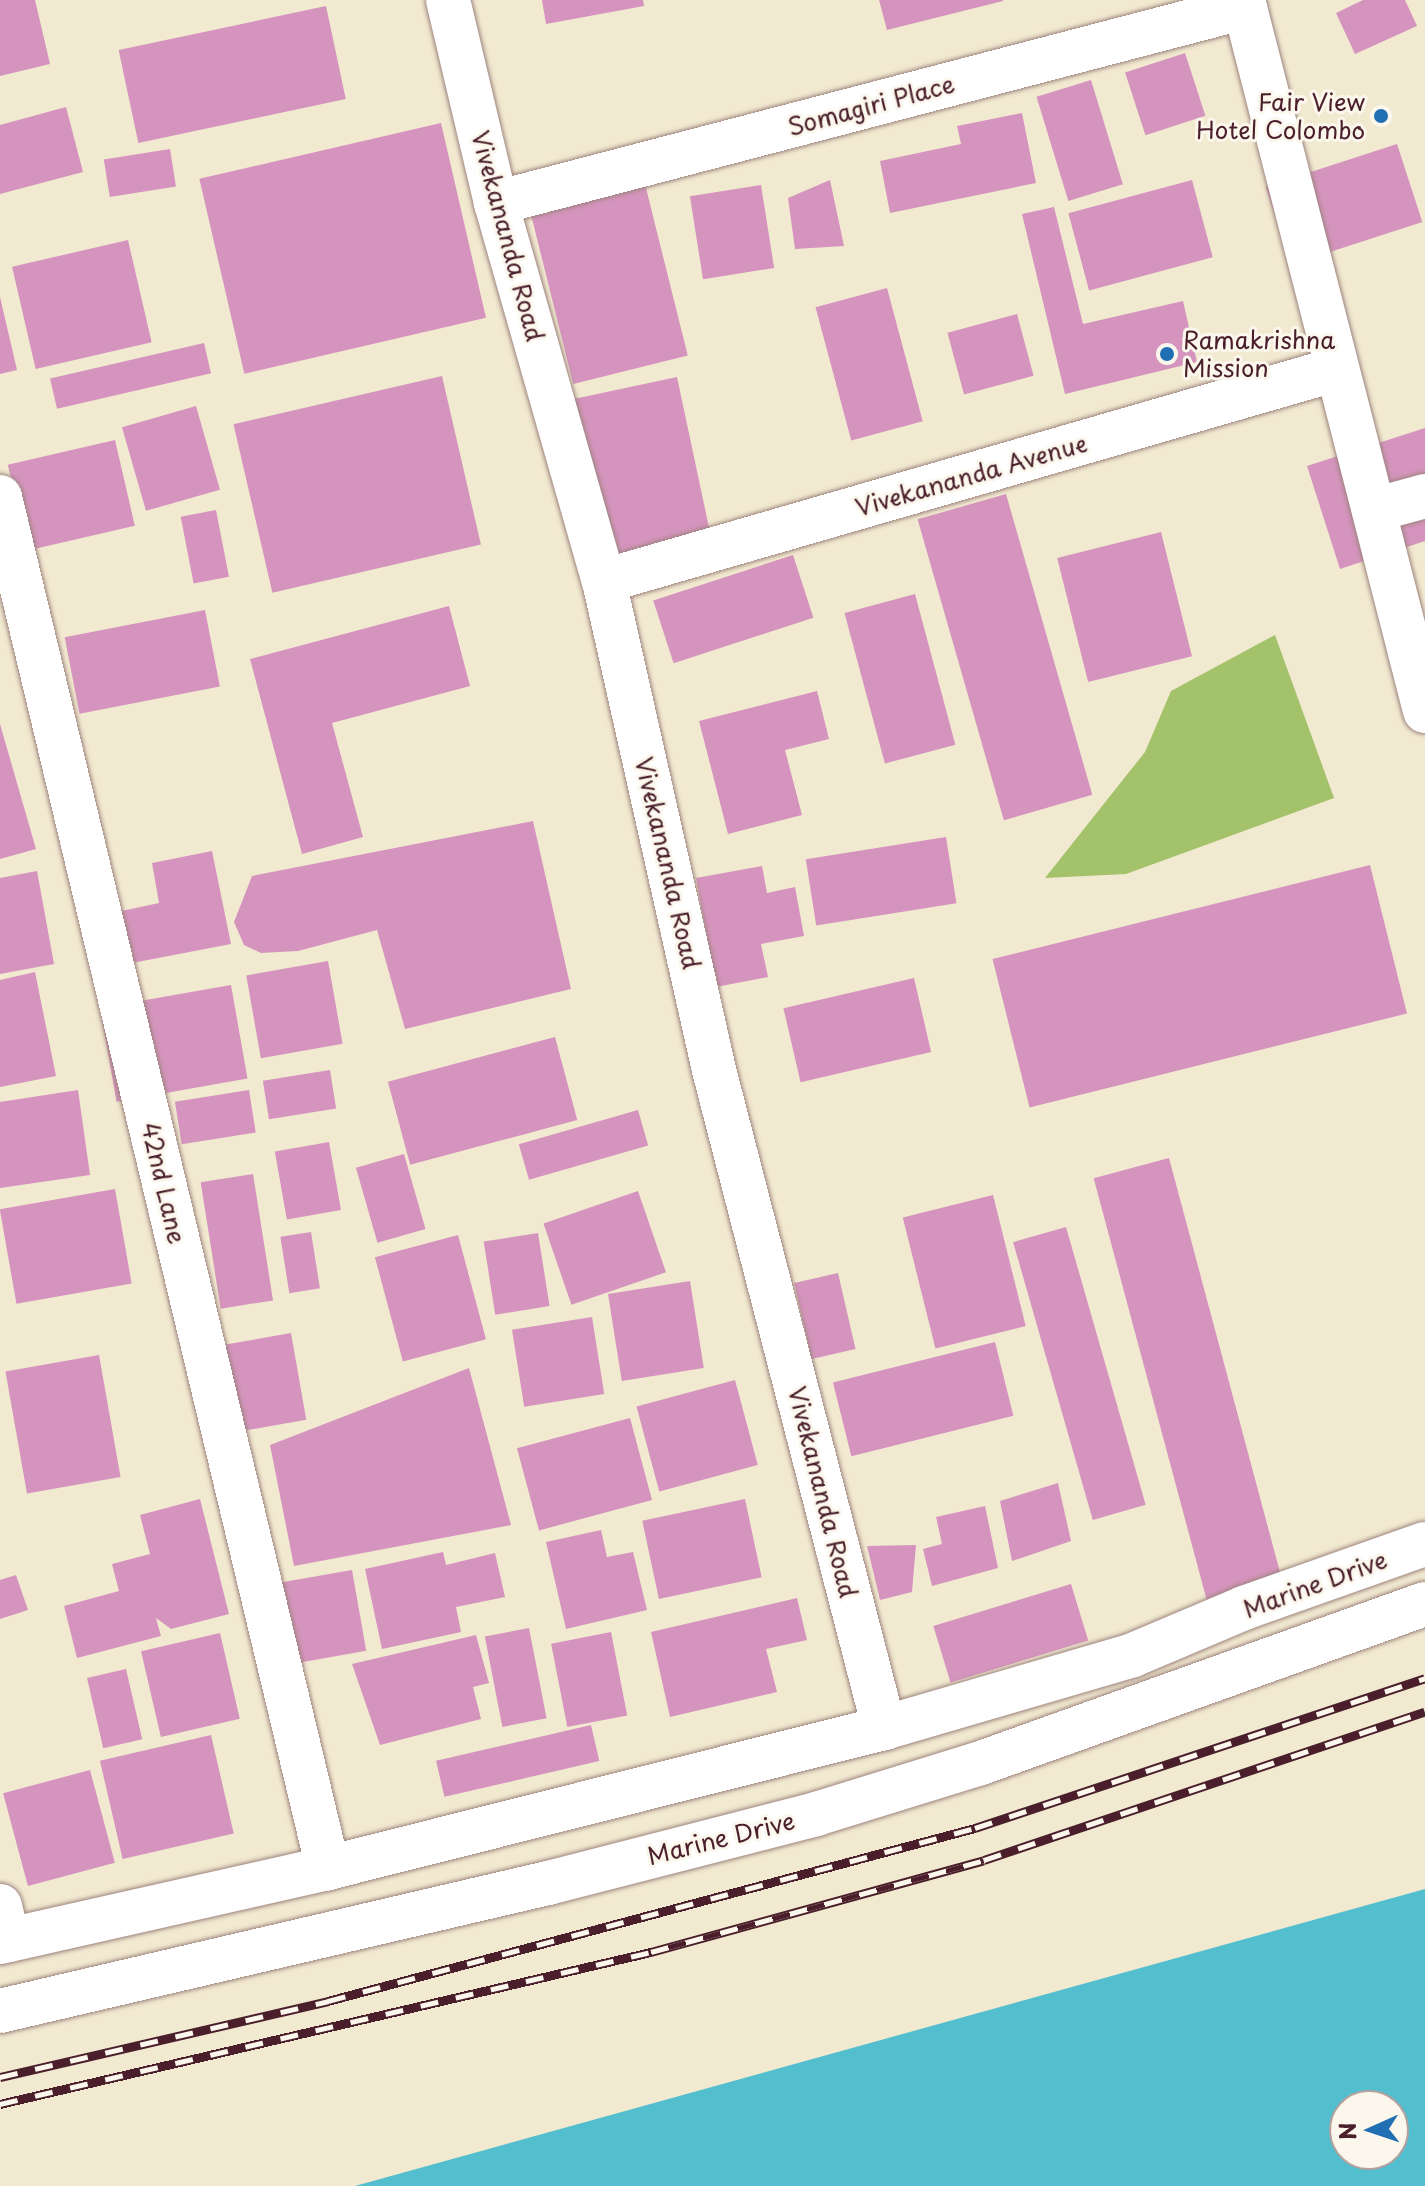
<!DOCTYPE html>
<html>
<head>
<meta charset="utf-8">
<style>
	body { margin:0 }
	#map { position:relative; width:1425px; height:2186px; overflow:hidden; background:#f2e9d1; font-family:"Playpen Sans",sans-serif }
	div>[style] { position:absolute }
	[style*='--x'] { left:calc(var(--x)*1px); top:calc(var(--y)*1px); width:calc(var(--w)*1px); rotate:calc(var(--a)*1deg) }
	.green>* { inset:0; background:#a3c26a }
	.water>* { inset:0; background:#52bece }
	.building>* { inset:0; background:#d594be; transform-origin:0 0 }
	.roads { filter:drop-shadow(0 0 2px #9e847e) drop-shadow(0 0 2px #9e847e) }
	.minor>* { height:44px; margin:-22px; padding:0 22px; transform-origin:22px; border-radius:22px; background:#fff }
	.major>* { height:44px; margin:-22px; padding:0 22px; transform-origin:22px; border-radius:22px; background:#fff }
	.rail>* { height:9px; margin-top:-4.5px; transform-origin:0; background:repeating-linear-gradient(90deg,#fbf7ec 0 18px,#4a1f2b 0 36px); box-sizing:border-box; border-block:2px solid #4a1f2b }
	.dots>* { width:22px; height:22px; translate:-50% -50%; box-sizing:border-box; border:4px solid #fbf7ec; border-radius:50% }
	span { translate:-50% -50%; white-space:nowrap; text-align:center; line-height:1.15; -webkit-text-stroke:6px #fbf7ec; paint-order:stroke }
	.poi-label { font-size:24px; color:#4a1f2b }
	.right { translate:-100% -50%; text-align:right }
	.left { translate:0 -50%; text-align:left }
	.street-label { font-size:24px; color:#4a1f2b }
	.north { position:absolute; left:1329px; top:2090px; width:80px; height:80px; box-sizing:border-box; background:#fbf7ec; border:2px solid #b4a19f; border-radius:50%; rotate:267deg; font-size:22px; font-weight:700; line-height:32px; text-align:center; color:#4a1f2b }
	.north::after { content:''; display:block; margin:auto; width:28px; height:36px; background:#1f6fb2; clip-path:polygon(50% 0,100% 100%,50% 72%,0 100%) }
</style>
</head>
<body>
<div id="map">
	<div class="green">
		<div style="clip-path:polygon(1275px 635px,1334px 798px,1126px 874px,1045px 878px,1145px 752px,1171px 691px)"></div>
	</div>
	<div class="water">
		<div style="clip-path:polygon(evenodd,1425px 1889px,1425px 2186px,355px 2186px,1425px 1889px,1345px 2106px,1393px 2106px,1393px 2154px,1345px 2154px,1345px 2106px)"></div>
	</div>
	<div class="building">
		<div style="clip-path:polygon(0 0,35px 0,50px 64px,0 76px)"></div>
		<div style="clip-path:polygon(542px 0,643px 0,644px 6px,546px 24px)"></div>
		<div style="clip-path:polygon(879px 0,1003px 0,1003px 1px,887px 30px)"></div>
		<div style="clip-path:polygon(1363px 0,1405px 0,1417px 26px,1355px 54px,1336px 13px)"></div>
		<div style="left:326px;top:6px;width:95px;height:212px;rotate:78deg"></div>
		<div style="left:1185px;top:53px;width:66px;height:63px;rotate:72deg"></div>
		<div style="left:1091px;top:80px;width:109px;height:57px;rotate:73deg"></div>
		<div style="clip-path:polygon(66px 107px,83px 172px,0 194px,0 125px)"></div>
		<div style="clip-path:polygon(1022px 113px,1036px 183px,890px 213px,880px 161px,961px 144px,957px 126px)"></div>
		<div style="left:441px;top:123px;width:200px;height:248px;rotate:77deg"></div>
		<div style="left:1397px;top:144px;width:82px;height:138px;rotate:72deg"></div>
		<div style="left:170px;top:149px;width:38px;height:67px;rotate:81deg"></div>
		<div style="left:642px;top:172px;width:189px;height:118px;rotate:76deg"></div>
		<div style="clip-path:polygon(830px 180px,844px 246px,795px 249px,788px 198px)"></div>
		<div style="left:1192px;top:180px;width:80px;height:128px;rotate:75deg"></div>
		<div style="left:761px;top:185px;width:84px;height:72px;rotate:81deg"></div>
		<div style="clip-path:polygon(1054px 207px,1083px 324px,1183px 301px,1197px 362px,1065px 394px,1022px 214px)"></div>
		<div style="left:128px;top:240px;width:105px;height:119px;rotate:77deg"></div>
		<div style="left:887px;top:288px;width:138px;height:74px;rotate:75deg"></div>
		<div style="clip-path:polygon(0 297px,17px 370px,0 374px)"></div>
		<div style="left:1017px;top:314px;width:64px;height:72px;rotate:75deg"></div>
		<div style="left:204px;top:343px;width:31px;height:158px;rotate:77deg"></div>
		<div style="left:442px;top:376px;width:173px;height:214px;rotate:77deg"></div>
		<div style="left:677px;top:377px;width:169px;height:108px;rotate:78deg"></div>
		<div style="left:196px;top:406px;width:87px;height:77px;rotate:74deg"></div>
		<div style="clip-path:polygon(1425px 428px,1425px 541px,1340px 569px,1307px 466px)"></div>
		<div style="left:115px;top:440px;width:88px;height:110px;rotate:77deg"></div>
		<div style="left:1006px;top:494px;width:313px;height:92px;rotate:74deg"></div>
		<div style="left:216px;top:510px;width:68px;height:36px;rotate:79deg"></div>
		<div style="left:1161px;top:532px;width:128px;height:107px;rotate:76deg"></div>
		<div style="left:793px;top:555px;width:66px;height:147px;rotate:72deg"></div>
		<div style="left:915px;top:594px;width:156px;height:73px;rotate:75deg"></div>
		<div style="clip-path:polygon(449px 606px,470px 686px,332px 723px,363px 837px,302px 854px,250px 659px)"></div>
		<div style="left:205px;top:610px;width:78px;height:143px;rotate:79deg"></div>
		<div style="clip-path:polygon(817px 691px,829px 739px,785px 750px,802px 815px,728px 834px,699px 721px)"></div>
		<div style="clip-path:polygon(0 724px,36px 849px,0 859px)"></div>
		<div style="clip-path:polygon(533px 821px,571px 989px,405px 1029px,377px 930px,298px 951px,261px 953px,244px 945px,234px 922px,252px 876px)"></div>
		<div style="left:946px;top:837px;width:67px;height:142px;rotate:81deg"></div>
		<div style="clip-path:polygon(212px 851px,231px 944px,127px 964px,117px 912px,159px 903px,152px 863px)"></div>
		<div style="left:1370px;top:865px;width:153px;height:389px;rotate:76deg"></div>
		<div style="clip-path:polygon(762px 866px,767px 893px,795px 887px,804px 936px,761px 944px,768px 977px,716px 987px,696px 878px)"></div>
		<div style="clip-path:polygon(37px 871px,54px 964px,0 974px,0 878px)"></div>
		<div style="left:328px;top:961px;width:84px;height:83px;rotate:80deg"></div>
		<div style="clip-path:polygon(35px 972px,56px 1076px,0 1087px,0 980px)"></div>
		<div style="left:914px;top:978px;width:76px;height:134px;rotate:77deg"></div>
		<div style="left:231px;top:985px;width:95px;height:133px;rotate:80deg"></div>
		<div style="left:555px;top:1037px;width:86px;height:173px;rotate:75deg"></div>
		<div style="left:330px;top:1070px;width:39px;height:68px;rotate:81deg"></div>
		<div style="clip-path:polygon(78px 1090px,90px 1175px,0 1188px,0 1102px)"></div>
		<div style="left:249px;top:1090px;width:43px;height:75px;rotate:81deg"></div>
		<div style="left:638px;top:1110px;width:37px;height:124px;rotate:74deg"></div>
		<div style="left:329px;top:1142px;width:69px;height:55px;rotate:80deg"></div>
		<div style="left:404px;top:1154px;width:78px;height:50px;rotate:74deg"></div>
		<div style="left:1169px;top:1158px;width:437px;height:78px;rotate:75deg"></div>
		<div style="left:253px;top:1174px;width:128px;height:53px;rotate:81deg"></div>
		<div style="left:115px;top:1189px;width:96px;height:117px;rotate:80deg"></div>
		<div style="left:638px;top:1191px;width:86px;height:100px;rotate:71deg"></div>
		<div style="left:993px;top:1195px;width:135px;height:93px;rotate:76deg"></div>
		<div style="left:1066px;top:1227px;width:289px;height:55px;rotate:74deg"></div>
		<div style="left:311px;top:1232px;width:57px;height:31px;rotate:81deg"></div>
		<div style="left:538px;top:1233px;width:74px;height:55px;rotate:81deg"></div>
		<div style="left:458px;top:1235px;width:108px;height:86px;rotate:75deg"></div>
		<div style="left:838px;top:1273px;width:78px;height:45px;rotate:77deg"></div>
		<div style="left:690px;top:1281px;width:88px;height:83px;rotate:81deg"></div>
		<div style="left:592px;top:1317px;width:78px;height:81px;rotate:81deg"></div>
		<div style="left:291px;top:1333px;width:88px;height:72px;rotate:80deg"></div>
		<div style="left:995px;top:1342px;width:76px;height:167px;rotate:76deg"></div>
		<div style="left:99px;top:1355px;width:124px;height:95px;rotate:80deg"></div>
		<div style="clip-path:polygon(469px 1368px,511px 1525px,294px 1566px,270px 1445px)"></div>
		<div style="left:735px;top:1380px;width:88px;height:102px;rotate:75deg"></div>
		<div style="left:630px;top:1418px;width:85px;height:117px;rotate:75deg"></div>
		<div style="clip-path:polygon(1058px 1483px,1071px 1541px,1012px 1561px,1000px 1501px)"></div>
		<div style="clip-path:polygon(200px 1499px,229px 1614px,171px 1629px,156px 1618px,161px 1636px,77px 1658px,64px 1606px,119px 1591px,112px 1564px,150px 1554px,140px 1515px)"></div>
		<div style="left:745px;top:1499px;width:80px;height:105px;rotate:78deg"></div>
		<div style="clip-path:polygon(985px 1506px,998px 1568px,932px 1586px,923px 1549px,942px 1544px,936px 1517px)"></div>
		<div style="clip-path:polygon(601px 1530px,607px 1557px,633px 1552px,647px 1610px,566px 1629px,546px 1542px)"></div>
		<div style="clip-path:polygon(916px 1545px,912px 1592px,880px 1600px,867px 1546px)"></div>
		<div style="clip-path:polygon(443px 1552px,446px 1565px,495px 1553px,505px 1597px,456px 1607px,461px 1632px,382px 1649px,365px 1569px)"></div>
		<div style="left:352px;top:1570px;width:82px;height:77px;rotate:80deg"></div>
		<div style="clip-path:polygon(16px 1575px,28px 1610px,0 1619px,0 1580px)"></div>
		<div style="left:1071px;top:1584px;width:59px;height:144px;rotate:73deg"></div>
		<div style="clip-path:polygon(797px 1598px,807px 1640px,766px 1649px,777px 1692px,670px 1717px,651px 1632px)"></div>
		<div style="left:529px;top:1628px;width:92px;height:45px;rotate:79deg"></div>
		<div style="left:611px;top:1632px;width:85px;height:61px;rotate:79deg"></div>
		<div style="left:220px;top:1633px;width:88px;height:81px;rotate:77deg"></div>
		<div style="clip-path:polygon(476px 1635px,489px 1683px,473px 1687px,481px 1719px,380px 1745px,352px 1664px)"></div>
		<div style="left:126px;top:1669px;width:72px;height:40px;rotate:77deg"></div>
		<div style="left:591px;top:1725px;width:37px;height:159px;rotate:77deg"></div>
		<div style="left:211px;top:1735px;width:101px;height:114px;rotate:77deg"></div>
		<div style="left:90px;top:1770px;width:96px;height:90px;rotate:75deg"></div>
	</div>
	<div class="roads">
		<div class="minor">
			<div style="--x:448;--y:0;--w:209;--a:76.7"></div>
			<div style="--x:496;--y:203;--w:393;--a:74.1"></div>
			<div style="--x:604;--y:581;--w:501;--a:77.32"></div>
			<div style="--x:714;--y:1070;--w:680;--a:75.51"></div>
			<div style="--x:1243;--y:0;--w:734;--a:75.64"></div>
			<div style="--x:496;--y:203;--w:774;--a:-14.66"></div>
			<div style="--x:0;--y:497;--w:1410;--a:76.55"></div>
			<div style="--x:1374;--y:510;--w:53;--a:-15.4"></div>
			<div style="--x:604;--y:581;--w:763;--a:-16.13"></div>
			<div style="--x:0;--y:1906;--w:35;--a:77"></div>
		</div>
		<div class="major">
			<div style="--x:0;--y:1942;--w:336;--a:-12.7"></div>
			<div style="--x:328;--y:1868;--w:573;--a:-14.13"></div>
			<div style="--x:884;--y:1728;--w:259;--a:-16.3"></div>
			<div style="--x:1133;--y:1655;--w:121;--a:-22.9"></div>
			<div style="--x:1244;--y:1608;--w:192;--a:-19.5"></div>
			<div style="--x:0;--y:2011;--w:563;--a:-13.15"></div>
			<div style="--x:548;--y:1883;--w:277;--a:-14.4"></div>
			<div style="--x:816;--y:1814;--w:170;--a:-17.2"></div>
			<div style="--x:978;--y:1764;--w:475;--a:-19.7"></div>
		</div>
	</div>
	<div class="rail">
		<div style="--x:0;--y:2077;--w:337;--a:-13"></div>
		<div style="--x:328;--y:2001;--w:670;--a:-14.97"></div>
		<div style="--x:975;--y:1828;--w:474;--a:-18.4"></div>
		<div style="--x:0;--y:2104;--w:669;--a:-13.14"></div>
		<div style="--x:651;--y:1952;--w:345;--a:-15.4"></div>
		<div style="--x:984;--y:1860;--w:465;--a:-18.6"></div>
	</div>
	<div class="dots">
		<div style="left:1381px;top:116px;background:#1f6fb2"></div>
		<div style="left:1167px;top:354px;background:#1f6fb2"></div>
	</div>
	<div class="poi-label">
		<span class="right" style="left:1365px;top:116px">Fair View<br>Hotel Colombo</span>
		<span class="left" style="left:1183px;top:354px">Ramakrishna<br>Mission</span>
	</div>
	<div class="street-label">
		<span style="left:871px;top:105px;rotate:-15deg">Somagiri Place</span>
		<span style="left:508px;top:236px;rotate:75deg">Vivekananda Road</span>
		<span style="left:971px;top:475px;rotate:-16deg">Vivekananda Avenue</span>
		<span style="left:668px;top:863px;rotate:77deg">Vivekananda Road</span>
		<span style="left:164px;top:1183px;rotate:77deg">42nd Lane</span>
		<span style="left:823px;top:1492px;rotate:76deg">Vivekananda Road</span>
		<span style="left:1315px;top:1584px;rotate:-20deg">Marine Drive</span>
		<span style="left:721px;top:1838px;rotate:-14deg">Marine Drive</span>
	</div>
	<div class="north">N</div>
</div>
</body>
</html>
